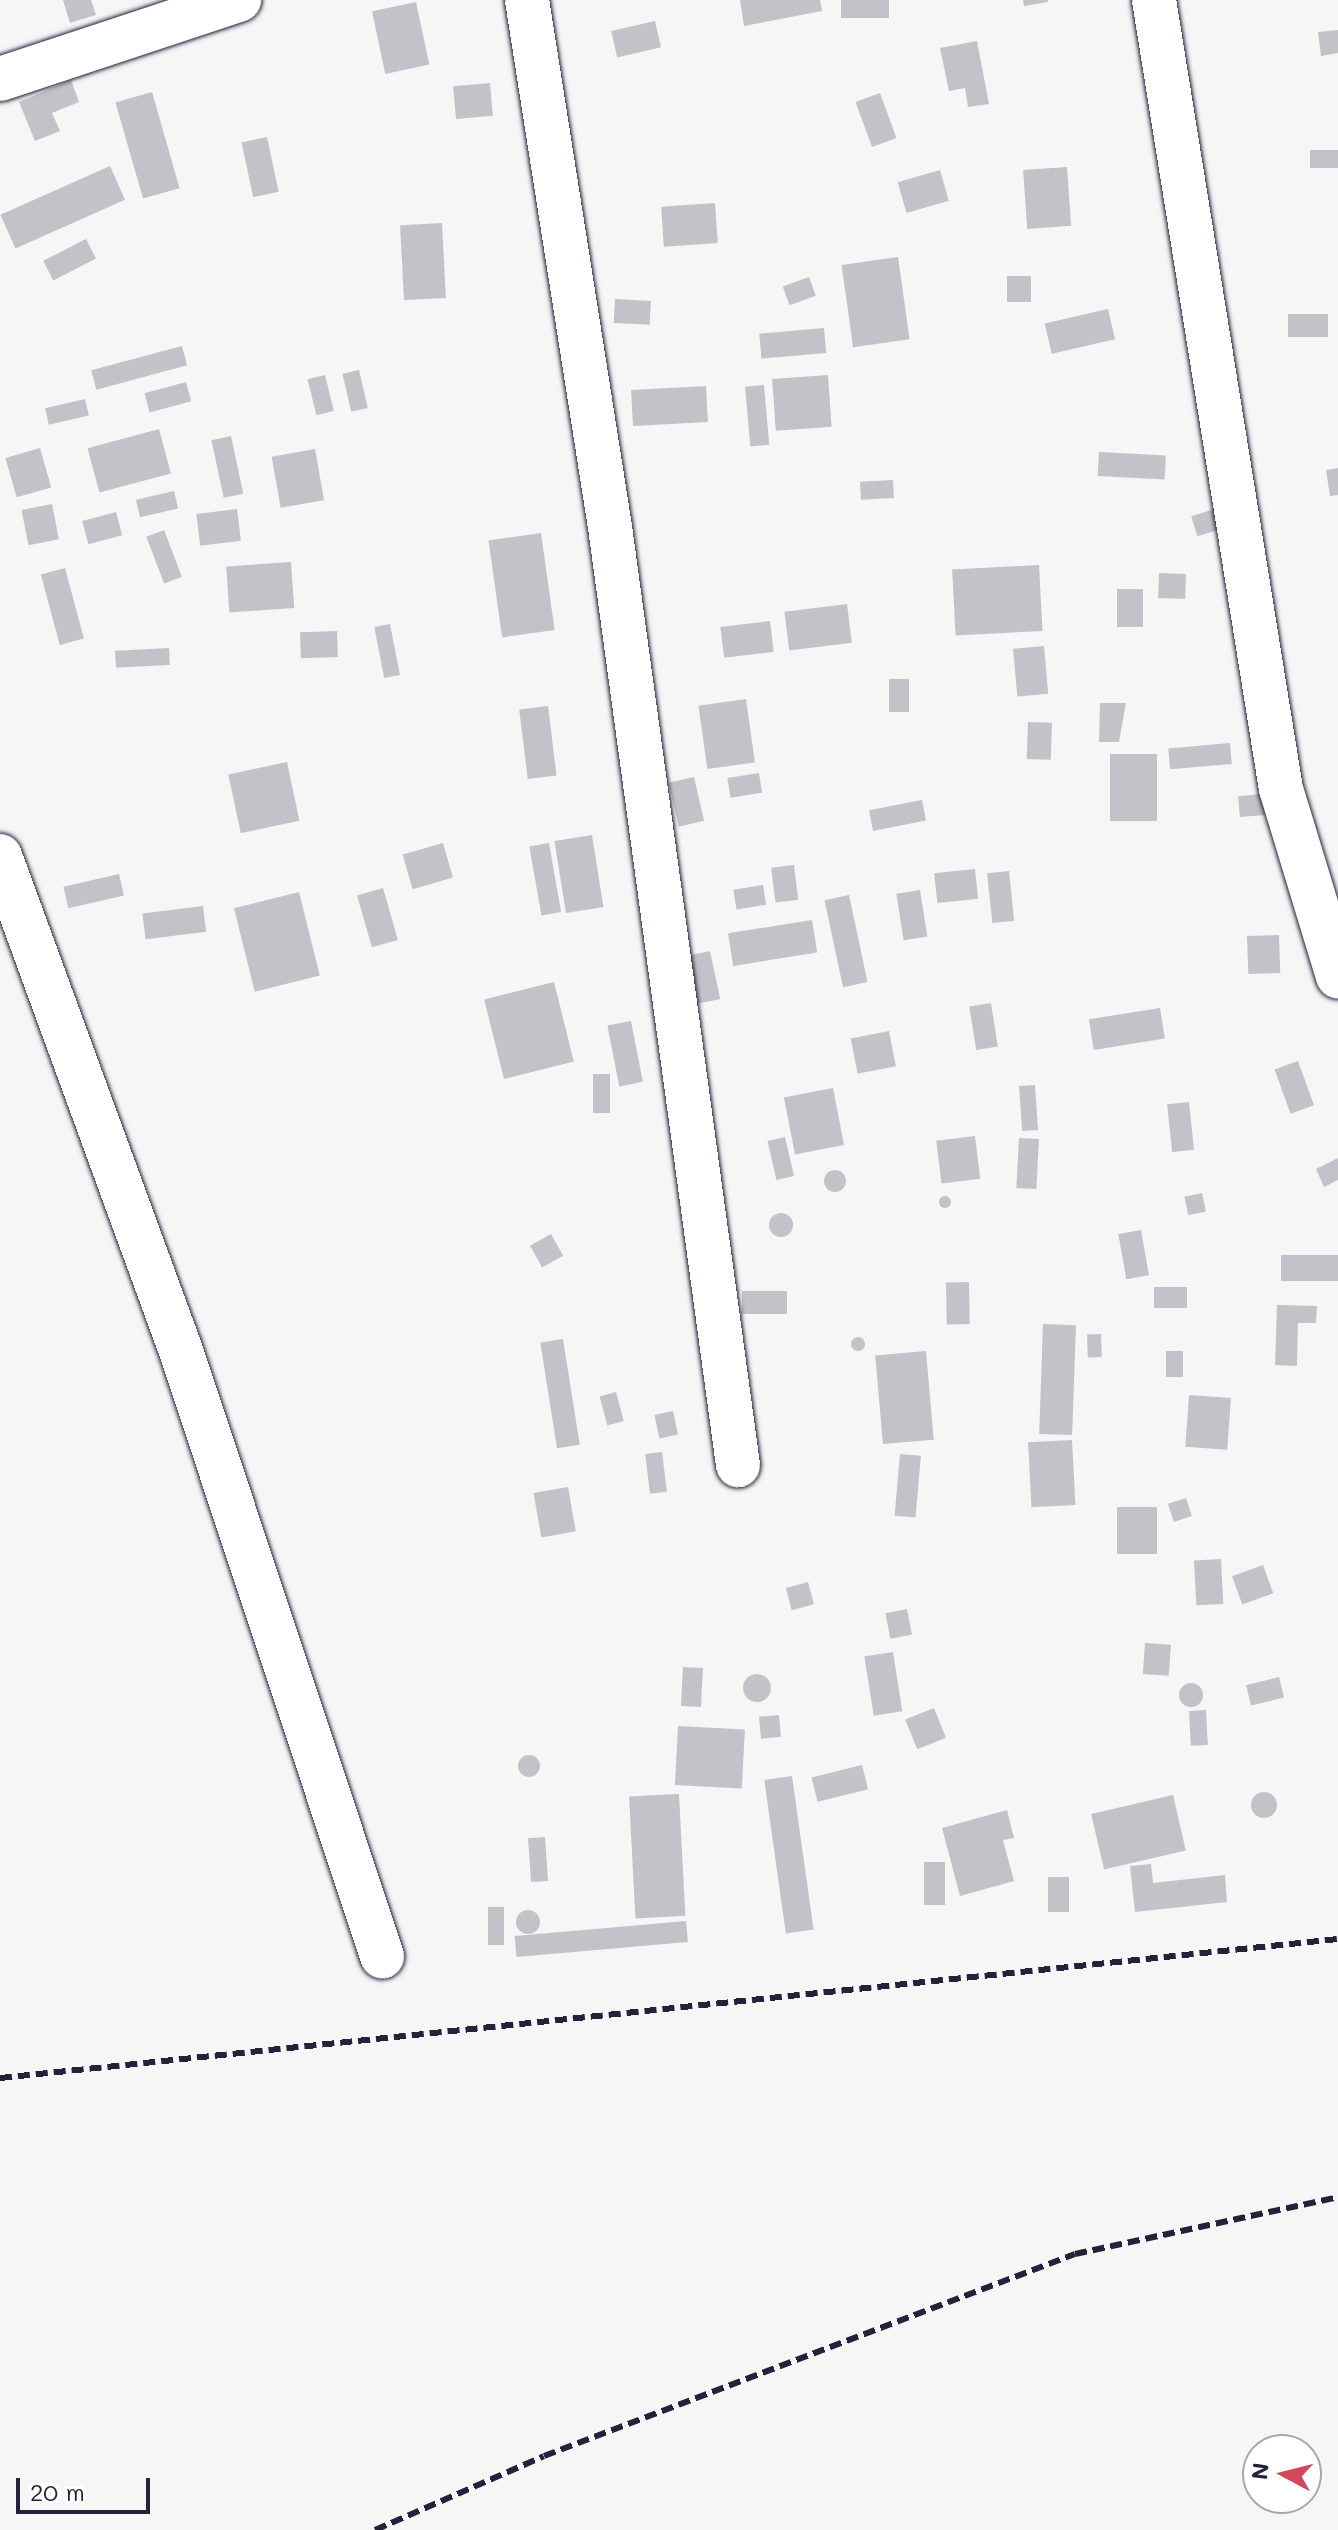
<!DOCTYPE html>
<html>
<head>
<meta charset="utf-8">
<style>
	body { margin:0 }
	#map { position:relative; width:1338px; height:2530px; overflow:hidden; background:#f6f6f7; font-family:Mali,sans-serif }
	div>[style] { position:absolute }
	[style*='--x'] { left:calc(var(--x)*1px); top:calc(var(--y)*1px); width:calc(var(--w)*1px); rotate:calc(var(--a)*1deg) }
	.building>* { inset:0; background:#c2c2c9; transform-origin:0 0 }
	.round { border-radius:50% }
	.roads { filter:drop-shadow(0 0 2px #22223b) drop-shadow(0 0 2px #22223b) }
	.minor>* { height:44px; margin:-22px; padding:0 22px; transform-origin:22px; border-radius:22px; background:#fff }
	.rail>* { height:6px; margin-top:-3px; transform-origin:0; background:repeating-linear-gradient(90deg,#22223b 0 12px,transparent 0 18px) }
	span { translate:-50% -50%; white-space:nowrap; text-align:center; line-height:1.15; -webkit-text-stroke:6px #fff; paint-order:stroke }
	.north { position:absolute; left:1242px; top:2434px; width:80px; height:80px; box-sizing:border-box; background:#fff; border:2px solid #a7a7b1; border-radius:50%; rotate:277deg; font-size:22px; font-weight:700; line-height:32px; text-align:center; color:#22223b }
	.north::after { content:''; display:block; margin:auto; width:28px; height:36px; background:#d1495b; clip-path:polygon(50% 0,100% 100%,50% 72%,0 100%) }
	.scale { position:absolute; left:16px; top:2478px; width:134px; height:36px; box-sizing:border-box; border:4px solid #22223b; border-top:0; padding-left:10px; font-size:24px; line-height:28px; white-space:nowrap; color:#22223b; -webkit-text-stroke:6px #fff; paint-order:stroke }
</style>
</head>
<body>
<div id="map">
	<div class="building">
		<div style="clip-path:polygon(63px 0,91px 0,96px 15px,70px 23px)"></div>
		<div style="clip-path:polygon(740px 0,820px 0,822px 11px,744px 26px)"></div>
		<div style="left:841px;top:0;width:48px;height:18px"></div>
		<div style="clip-path:polygon(1023px 0,1048px 0,1048px 2px,1024px 6px)"></div>
		<div style="left:416px;top:2px;width:64px;height:45px;rotate:78deg"></div>
		<div style="left:655px;top:21px;width:27px;height:45px;rotate:77deg"></div>
		<div style="clip-path:polygon(1338px 30px,1338px 53px,1321px 56px,1318px 32px)"></div>
		<div style="clip-path:polygon(977px 41px,989px 104px,968px 107px,965px 88px,949px 91px,940px 48px)"></div>
		<div style="clip-path:polygon(71px 80px,79px 102px,52px 113px,60px 131px,35px 141px,19px 102px)"></div>
		<div style="left:490px;top:83px;width:33px;height:37px;rotate:85deg"></div>
		<div style="left:152px;top:92px;width:100px;height:38px;rotate:74deg"></div>
		<div style="left:880px;top:93px;width:48px;height:26px;rotate:70deg"></div>
		<div style="left:267px;top:137px;width:56px;height:26px;rotate:78deg"></div>
		<div style="left:1338px;top:150px;width:18px;height:28px;rotate:90deg"></div>
		<div style="left:110px;top:166px;width:37px;height:120px;rotate:66deg"></div>
		<div style="left:1067px;top:167px;width:59px;height:44px;rotate:86deg"></div>
		<div style="left:940px;top:170px;width:32px;height:44px;rotate:74deg"></div>
		<div style="left:715px;top:203px;width:40px;height:54px;rotate:86deg"></div>
		<div style="left:442px;top:223px;width:75px;height:42px;rotate:87deg"></div>
		<div style="left:86px;top:239px;width:22px;height:48px;rotate:63deg"></div>
		<div style="left:898px;top:257px;width:83px;height:57px;rotate:82deg"></div>
		<div style="left:1031px;top:276px;width:26px;height:24px;rotate:90deg"></div>
		<div style="left:809px;top:277px;width:20px;height:28px;rotate:70deg"></div>
		<div style="left:615px;top:299px;width:36px;height:24px;rotate:3deg"></div>
		<div style="left:1108px;top:309px;width:31px;height:65px;rotate:77deg"></div>
		<div style="left:1328px;top:314px;width:23px;height:40px;rotate:90deg"></div>
		<div style="left:824px;top:328px;width:25px;height:65px;rotate:85deg"></div>
		<div style="left:182px;top:346px;width:20px;height:94px;rotate:75deg"></div>
		<div style="left:359px;top:370px;width:39px;height:17px;rotate:77deg"></div>
		<div style="left:325px;top:375px;width:37px;height:18px;rotate:76deg"></div>
		<div style="left:828px;top:375px;width:52px;height:56px;rotate:86deg"></div>
		<div style="left:186px;top:382px;width:20px;height:43px;rotate:75deg"></div>
		<div style="left:764px;top:385px;width:60px;height:19px;rotate:85deg"></div>
		<div style="left:706px;top:386px;width:36px;height:75px;rotate:87deg"></div>
		<div style="left:85px;top:399px;width:17px;height:41px;rotate:77deg"></div>
		<div style="left:159px;top:429px;width:46px;height:74px;rotate:75deg"></div>
		<div style="left:231px;top:436px;width:59px;height:20px;rotate:78deg"></div>
		<div style="left:40px;top:448px;width:41px;height:36px;rotate:74deg"></div>
		<div style="left:315px;top:449px;width:52px;height:44px;rotate:80deg"></div>
		<div style="left:1099px;top:452px;width:67px;height:24px;rotate:3deg"></div>
		<div style="clip-path:polygon(1338px 468px,1338px 495px,1330px 496px,1326px 470px)"></div>
		<div style="left:893px;top:480px;width:18px;height:33px;rotate:87deg"></div>
		<div style="left:174px;top:491px;width:18px;height:39px;rotate:77deg"></div>
		<div style="left:52px;top:504px;width:36px;height:31px;rotate:79deg"></div>
		<div style="left:1218px;top:508px;width:21px;height:28px;rotate:73deg"></div>
		<div style="left:237px;top:509px;width:32px;height:41px;rotate:83deg"></div>
		<div style="left:116px;top:512px;width:24px;height:35px;rotate:75deg"></div>
		<div style="left:164px;top:530px;width:50px;height:19px;rotate:69deg"></div>
		<div style="left:541px;top:533px;width:98px;height:53px;rotate:82deg"></div>
		<div style="left:291px;top:562px;width:46px;height:65px;rotate:86deg"></div>
		<div style="left:1039px;top:565px;width:66px;height:87px;rotate:87deg"></div>
		<div style="left:65px;top:568px;width:73px;height:25px;rotate:75deg"></div>
		<div style="left:1159px;top:573px;width:27px;height:25px;rotate:2deg"></div>
		<div style="left:1117px;top:589px;width:26px;height:38px"></div>
		<div style="left:847px;top:604px;width:39px;height:63px;rotate:83deg"></div>
		<div style="left:770px;top:621px;width:31px;height:50px;rotate:83deg"></div>
		<div style="left:390px;top:624px;width:52px;height:16px;rotate:79deg"></div>
		<div style="left:337px;top:631px;width:26px;height:37px;rotate:88deg"></div>
		<div style="left:1044px;top:646px;width:48px;height:31px;rotate:85deg"></div>
		<div style="left:169px;top:648px;width:17px;height:54px;rotate:87deg"></div>
		<div style="left:889px;top:679px;width:20px;height:33px"></div>
		<div style="left:746px;top:699px;width:64px;height:48px;rotate:82deg"></div>
		<div style="clip-path:polygon(1100px 703px,1126px 703px,1119px 742px,1099px 742px)"></div>
		<div style="left:548px;top:706px;width:70px;height:29px;rotate:83deg"></div>
		<div style="left:1028px;top:722px;width:24px;height:37px;rotate:2deg"></div>
		<div style="left:1230px;top:743px;width:21px;height:62px;rotate:85deg"></div>
		<div style="left:1110px;top:754px;width:47px;height:67px"></div>
		<div style="left:287px;top:762px;width:60px;height:60px;rotate:78deg"></div>
		<div style="left:759px;top:773px;width:20px;height:32px;rotate:81deg"></div>
		<div style="left:694px;top:777px;width:45px;height:26px;rotate:77deg"></div>
		<div style="left:1263px;top:794px;width:21px;height:25px;rotate:85deg"></div>
		<div style="left:922px;top:800px;width:21px;height:54px;rotate:79deg"></div>
		<div style="left:592px;top:835px;width:73px;height:38px;rotate:81deg"></div>
		<div style="left:443px;top:843px;width:36px;height:42px;rotate:74deg"></div>
		<div style="left:549px;top:843px;width:70px;height:20px;rotate:80deg"></div>
		<div style="left:794px;top:865px;width:35px;height:23px;rotate:83deg"></div>
		<div style="left:975px;top:869px;width:30px;height:41px;rotate:84deg"></div>
		<div style="left:1009px;top:871px;width:50px;height:22px;rotate:84deg"></div>
		<div style="left:119px;top:874px;width:22px;height:57px;rotate:77deg"></div>
		<div style="left:763px;top:885px;width:20px;height:30px;rotate:81deg"></div>
		<div style="left:383px;top:888px;width:54px;height:27px;rotate:74deg"></div>
		<div style="left:920px;top:890px;width:47px;height:24px;rotate:81deg"></div>
		<div style="left:299px;top:892px;width:86px;height:67px;rotate:76deg"></div>
		<div style="left:849px;top:895px;width:89px;height:25px;rotate:78deg"></div>
		<div style="left:203px;top:906px;width:26px;height:61px;rotate:83deg"></div>
		<div style="left:812px;top:920px;width:33px;height:85px;rotate:81deg"></div>
		<div style="left:1279px;top:935px;width:38px;height:32px;rotate:88deg"></div>
		<div style="left:710px;top:951px;width:49px;height:31px;rotate:78deg"></div>
		<div style="left:554px;top:982px;width:82px;height:72px;rotate:76deg"></div>
		<div style="left:991px;top:1003px;width:44px;height:22px;rotate:81deg"></div>
		<div style="left:1160px;top:1008px;width:31px;height:72px;rotate:81deg"></div>
		<div style="left:631px;top:1021px;width:62px;height:24px;rotate:79deg"></div>
		<div style="left:889px;top:1031px;width:36px;height:39px;rotate:79deg"></div>
		<div style="left:1298px;top:1061px;width:47px;height:25px;rotate:70deg"></div>
		<div style="left:593px;top:1074px;width:17px;height:39px"></div>
		<div style="left:1035px;top:1085px;width:45px;height:16px;rotate:86deg"></div>
		<div style="left:833px;top:1088px;width:58px;height:50px;rotate:79deg"></div>
		<div style="left:1189px;top:1102px;width:48px;height:22px;rotate:84deg"></div>
		<div style="left:975px;top:1136px;width:43px;height:39px;rotate:83deg"></div>
		<div style="left:785px;top:1137px;width:40px;height:18px;rotate:77deg"></div>
		<div style="left:1019px;top:1138px;width:20px;height:50px;rotate:3deg"></div>
		<div style="clip-path:polygon(1338px 1158px,1338px 1180px,1324px 1187px,1316px 1169px)"></div>
		<div class="round" style="left:824px;top:1170px;width:22px;height:22px"></div>
		<div style="left:1202px;top:1193px;width:19px;height:18px;rotate:78deg"></div>
		<div class="round" style="left:939px;top:1196px;width:12px;height:12px"></div>
		<div class="round" style="left:769px;top:1213px;width:24px;height:24px"></div>
		<div style="left:1141px;top:1230px;width:46px;height:23px;rotate:80deg"></div>
		<div style="left:551px;top:1234px;width:25px;height:24px;rotate:61deg"></div>
		<div style="left:1338px;top:1255px;width:26px;height:57px;rotate:90deg"></div>
		<div style="left:969px;top:1282px;width:42px;height:23px;rotate:89deg"></div>
		<div style="left:1154px;top:1287px;width:33px;height:21px"></div>
		<div style="left:787px;top:1291px;width:23px;height:45px;rotate:90deg"></div>
		<div style="clip-path:polygon(1277px 1305px,1317px 1306px,1316px 1323px,1298px 1323px,1297px 1366px,1275px 1365px)"></div>
		<div style="left:1043px;top:1324px;width:33px;height:110px;rotate:2deg"></div>
		<div style="left:1101px;top:1334px;width:23px;height:14px;rotate:88deg"></div>
		<div class="round" style="left:851px;top:1337px;width:14px;height:14px"></div>
		<div style="left:563px;top:1339px;width:107px;height:23px;rotate:81deg"></div>
		<div style="left:926px;top:1351px;width:89px;height:51px;rotate:85deg"></div>
		<div style="left:1166px;top:1351px;width:17px;height:26px"></div>
		<div style="left:616px;top:1392px;width:30px;height:17px;rotate:75deg"></div>
		<div style="left:1189px;top:1395px;width:42px;height:52px;rotate:4deg"></div>
		<div style="left:673px;top:1411px;width:24px;height:19px;rotate:78deg"></div>
		<div style="left:1072px;top:1440px;width:65px;height:44px;rotate:87deg"></div>
		<div style="left:662px;top:1452px;width:40px;height:17px;rotate:83deg"></div>
		<div style="left:900px;top:1454px;width:21px;height:62px;rotate:5deg"></div>
		<div style="left:568px;top:1487px;width:45px;height:35px;rotate:80deg"></div>
		<div style="left:1186px;top:1498px;width:19px;height:19px;rotate:72deg"></div>
		<div style="left:1117px;top:1507px;width:40px;height:47px"></div>
		<div style="left:1221px;top:1559px;width:45px;height:27px;rotate:87deg"></div>
		<div style="left:1263px;top:1565px;width:30px;height:33px;rotate:70deg"></div>
		<div style="left:808px;top:1582px;width:23px;height:23px;rotate:75deg"></div>
		<div style="left:907px;top:1609px;width:26px;height:22px;rotate:79deg"></div>
		<div style="left:1145px;top:1643px;width:26px;height:31px;rotate:4deg"></div>
		<div style="left:893px;top:1652px;width:60px;height:29px;rotate:81deg"></div>
		<div style="left:683px;top:1667px;width:20px;height:39px;rotate:3deg"></div>
		<div class="round" style="left:743px;top:1674px;width:28px;height:28px"></div>
		<div style="left:1279px;top:1677px;width:21px;height:34px;rotate:76deg"></div>
		<div class="round" style="left:1179px;top:1683px;width:24px;height:24px"></div>
		<div style="left:934px;top:1708px;width:32px;height:31px;rotate:68deg"></div>
		<div style="left:1206px;top:1710px;width:35px;height:17px;rotate:87deg"></div>
		<div style="left:779px;top:1715px;width:22px;height:20px;rotate:85deg"></div>
		<div style="left:678px;top:1726px;width:67px;height:59px;rotate:3deg"></div>
		<div class="round" style="left:518px;top:1755px;width:22px;height:22px"></div>
		<div style="left:862px;top:1765px;width:25px;height:52px;rotate:76deg"></div>
		<div style="left:792px;top:1776px;width:155px;height:28px;rotate:82deg"></div>
		<div class="round" style="left:1251px;top:1792px;width:26px;height:26px"></div>
		<div style="left:679px;top:1794px;width:122px;height:50px;rotate:87deg"></div>
		<div style="left:1173px;top:1795px;width:57px;height:84px;rotate:77deg"></div>
		<div style="clip-path:polygon(1007px 1810px,1014px 1838px,1003px 1840px,1014px 1881px,960px 1896px,942px 1828px)"></div>
		<div style="left:545px;top:1837px;width:44px;height:17px;rotate:86deg"></div>
		<div style="left:924px;top:1862px;width:21px;height:43px"></div>
		<div style="clip-path:polygon(1151px 1864px,1153px 1883px,1225px 1875px,1227px 1902px,1135px 1912px,1130px 1866px)"></div>
		<div style="left:1048px;top:1877px;width:21px;height:35px"></div>
		<div style="left:488px;top:1907px;width:16px;height:38px"></div>
		<div class="round" style="left:516px;top:1910px;width:24px;height:24px"></div>
		<div style="left:686px;top:1921px;width:21px;height:172px;rotate:85deg"></div>
	</div>
	<div class="roads">
		<div class="minor">
			<div style="--x:527;--y:0;--w:533;--a:81.05"></div>
			<div style="--x:610;--y:527;--w:947;--a:82.23"></div>
			<div style="--x:1154;--y:0;--w:799;--a:80.86"></div>
			<div style="--x:1281;--y:789;--w:196;--a:73.1"></div>
			<div style="--x:0;--y:79;--w:252;--a:-18.3"></div>
			<div style="--x:0;--y:856;--w:527;--a:69.91"></div>
			<div style="--x:181;--y:1351;--w:638;--a:71.62"></div>
		</div>
	</div>
	<div class="rail">
		<div style="--x:0;--y:2078;--w:1345;--a:-5.93"></div>
		<div style="--x:375;--y:2530;--w:184;--a:-23.6"></div>
		<div style="--x:544;--y:2456;--w:568;--a:-20.83"></div>
		<div style="--x:1075;--y:2254;--w:269;--a:-12.2"></div>
	</div>
	<div class="north">N</div>
	<div class="scale">20 m</div>
</div>
</body>
</html>
